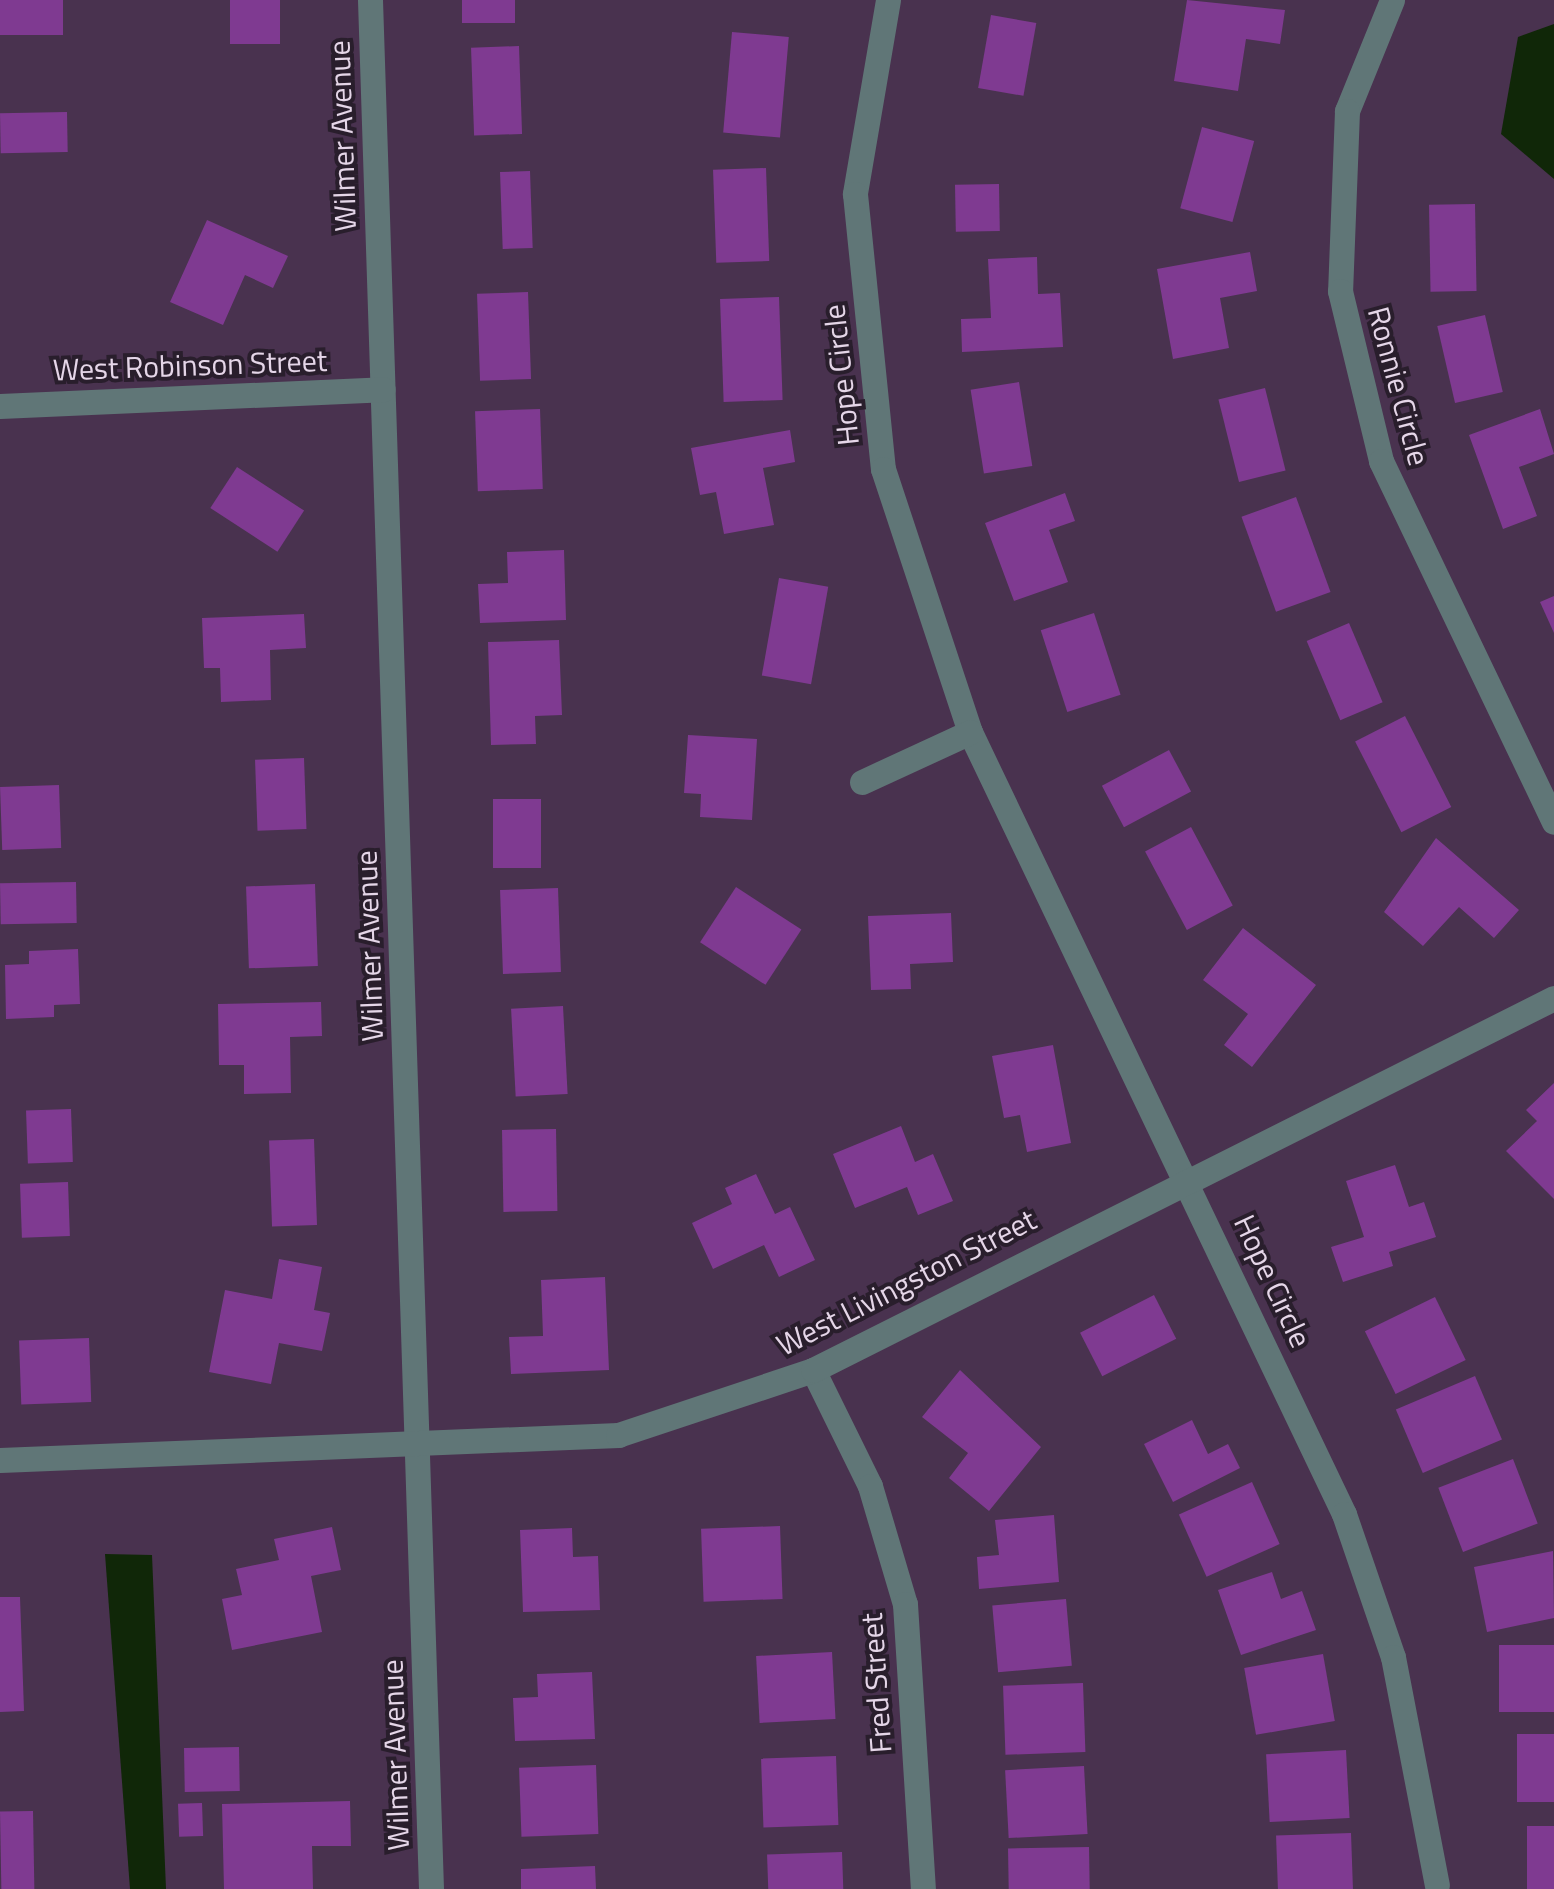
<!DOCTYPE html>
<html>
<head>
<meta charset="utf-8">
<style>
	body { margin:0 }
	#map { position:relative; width:1554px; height:1889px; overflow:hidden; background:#49324f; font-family:"Titillium Web",sans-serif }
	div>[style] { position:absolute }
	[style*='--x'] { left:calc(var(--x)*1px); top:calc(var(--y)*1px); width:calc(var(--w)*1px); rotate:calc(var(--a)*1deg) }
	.water>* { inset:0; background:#102708 }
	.building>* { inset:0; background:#7f3a91; transform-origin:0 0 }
	.minor>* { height:25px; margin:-12.5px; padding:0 12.5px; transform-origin:12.5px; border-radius:12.5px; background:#607677 }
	span { translate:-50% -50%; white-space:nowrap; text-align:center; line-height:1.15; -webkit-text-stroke:8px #291e2c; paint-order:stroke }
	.street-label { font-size:30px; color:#e5d6e8 }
</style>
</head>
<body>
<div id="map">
	<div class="water">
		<div style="clip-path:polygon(1554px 24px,1554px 179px,1501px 134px,1518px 37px)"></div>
		<div style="clip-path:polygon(105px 1554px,152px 1555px,166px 1889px,130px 1889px)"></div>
	</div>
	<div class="building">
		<div style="left:0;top:0;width:63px;height:35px"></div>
		<div style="left:230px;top:0;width:50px;height:44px"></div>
		<div style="left:462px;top:0;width:53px;height:23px"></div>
		<div style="clip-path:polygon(1187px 0,1285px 10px,1280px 44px,1246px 39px,1238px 91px,1174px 81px)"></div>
		<div style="left:991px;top:15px;width:46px;height:74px;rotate:10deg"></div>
		<div style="left:732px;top:32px;width:57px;height:101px;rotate:5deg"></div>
		<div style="left:519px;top:46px;width:88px;height:48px;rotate:88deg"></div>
		<div style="left:67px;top:112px;width:40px;height:67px;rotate:89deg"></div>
		<div style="left:1202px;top:127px;width:54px;height:84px;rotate:15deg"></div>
		<div style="left:766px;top:168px;width:93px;height:53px;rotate:88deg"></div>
		<div style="left:530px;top:171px;width:77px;height:30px;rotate:88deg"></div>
		<div style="left:999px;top:184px;width:47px;height:44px;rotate:89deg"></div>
		<div style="left:1475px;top:204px;width:87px;height:46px;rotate:89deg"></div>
		<div style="clip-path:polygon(207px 220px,288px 256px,273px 288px,245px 275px,223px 325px,170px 302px)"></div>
		<div style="clip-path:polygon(1250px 252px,1257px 291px,1220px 298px,1229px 348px,1173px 359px,1157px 269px)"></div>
		<div style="clip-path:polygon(1037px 257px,1038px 294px,1060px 293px,1063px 347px,962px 352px,961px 319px,991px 318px,988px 259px)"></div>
		<div style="left:528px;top:292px;width:87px;height:51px;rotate:88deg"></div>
		<div style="left:779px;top:297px;width:103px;height:59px;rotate:88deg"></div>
		<div style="left:1485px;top:315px;width:79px;height:49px;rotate:77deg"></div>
		<div style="left:1019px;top:382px;width:85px;height:49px;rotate:81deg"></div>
		<div style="left:1265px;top:388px;width:85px;height:48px;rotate:76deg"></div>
		<div style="left:540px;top:409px;width:80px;height:65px;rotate:88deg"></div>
		<div style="clip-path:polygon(1540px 409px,1554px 454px,1519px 467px,1537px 516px,1503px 529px,1469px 435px)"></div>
		<div style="clip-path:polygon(790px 430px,795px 462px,763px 468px,774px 525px,724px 534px,716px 492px,700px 495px,691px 448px)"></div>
		<div style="left:237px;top:467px;width:80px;height:49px;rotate:33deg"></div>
		<div style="clip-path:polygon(1065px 493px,1075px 521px,1049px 530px,1068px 582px,1014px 601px,985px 523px)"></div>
		<div style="left:1296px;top:497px;width:101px;height:58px;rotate:70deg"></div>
		<div style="clip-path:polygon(564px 550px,566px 620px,480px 623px,478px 584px,508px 583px,507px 552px)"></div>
		<div style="left:779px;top:578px;width:50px;height:99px;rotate:10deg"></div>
		<div style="clip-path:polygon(1554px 596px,1554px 633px,1540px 602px)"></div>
		<div style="left:1094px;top:613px;width:86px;height:56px;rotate:72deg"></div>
		<div style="clip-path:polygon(304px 614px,306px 648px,270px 650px,271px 700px,221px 702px,220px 668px,204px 668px,202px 618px)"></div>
		<div style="left:1349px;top:623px;width:86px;height:46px;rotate:67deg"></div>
		<div style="clip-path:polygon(559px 640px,562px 715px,535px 716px,536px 744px,491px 745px,488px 642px)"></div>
		<div style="left:1405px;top:716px;width:102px;height:56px;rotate:63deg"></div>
		<div style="clip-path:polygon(688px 735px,757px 739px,752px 820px,700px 817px,701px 794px,684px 793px)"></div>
		<div style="left:1169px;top:750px;width:47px;height:76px;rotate:62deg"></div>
		<div style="left:304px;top:758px;width:71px;height:49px;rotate:88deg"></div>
		<div style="left:59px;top:785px;width:63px;height:59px;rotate:88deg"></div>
		<div style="left:541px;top:799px;width:69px;height:48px;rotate:90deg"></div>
		<div style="left:1191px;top:827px;width:89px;height:52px;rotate:62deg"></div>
		<div style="clip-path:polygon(1436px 838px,1519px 910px,1494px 938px,1459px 907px,1423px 946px,1384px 912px)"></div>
		<div style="left:76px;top:882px;width:41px;height:76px;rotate:89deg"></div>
		<div style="left:315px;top:884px;width:82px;height:69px;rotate:88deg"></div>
		<div style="left:736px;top:887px;width:78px;height:66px;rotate:33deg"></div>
		<div style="left:558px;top:888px;width:84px;height:58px;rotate:88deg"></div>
		<div style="clip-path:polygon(951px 913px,953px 962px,910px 964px,911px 989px,871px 990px,868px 916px)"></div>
		<div style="clip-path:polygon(1243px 928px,1316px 985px,1252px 1067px,1224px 1045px,1248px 1014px,1203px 980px)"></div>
		<div style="clip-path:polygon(78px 949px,80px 1004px,54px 1005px,54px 1017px,6px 1019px,5px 965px,29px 964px,29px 951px)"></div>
		<div style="clip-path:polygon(321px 1002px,322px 1036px,290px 1037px,291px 1093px,244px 1094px,244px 1065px,219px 1065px,218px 1004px)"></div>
		<div style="left:563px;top:1006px;width:88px;height:52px;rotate:87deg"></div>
		<div style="clip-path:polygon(1053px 1045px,1071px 1143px,1027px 1152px,1020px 1115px,1004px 1118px,992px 1056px)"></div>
		<div style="clip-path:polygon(1554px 1083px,1554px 1199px,1506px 1151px,1537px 1121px,1526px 1110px)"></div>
		<div style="left:71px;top:1109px;width:53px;height:45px;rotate:88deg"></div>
		<div style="clip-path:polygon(901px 1126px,915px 1162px,933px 1154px,953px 1201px,918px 1215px,907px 1187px,855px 1208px,833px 1154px)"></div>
		<div style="left:556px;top:1129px;width:82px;height:54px;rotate:89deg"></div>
		<div style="left:314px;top:1139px;width:86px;height:45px;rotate:88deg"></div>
		<div style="clip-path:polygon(1395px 1165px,1409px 1207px,1424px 1202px,1436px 1237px,1389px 1252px,1393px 1266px,1343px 1282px,1331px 1247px,1364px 1237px,1346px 1181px)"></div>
		<div style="clip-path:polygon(756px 1174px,775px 1214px,790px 1207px,815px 1260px,779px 1277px,764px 1245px,713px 1269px,692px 1223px,732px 1204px,725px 1188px)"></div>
		<div style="left:68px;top:1182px;width:54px;height:48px;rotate:88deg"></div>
		<div style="clip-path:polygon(279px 1259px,322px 1267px,314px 1310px,330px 1313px,322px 1351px,279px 1343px,271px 1384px,209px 1372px,225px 1290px,272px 1299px)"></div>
		<div style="clip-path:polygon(605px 1277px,609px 1370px,511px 1374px,509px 1337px,543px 1336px,541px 1280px)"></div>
		<div style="left:1154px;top:1295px;width:49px;height:83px;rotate:63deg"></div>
		<div style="left:1435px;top:1297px;width:70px;height:78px;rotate:64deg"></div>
		<div style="left:89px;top:1338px;width:64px;height:70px;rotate:88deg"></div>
		<div style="clip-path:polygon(960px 1370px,1041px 1447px,989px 1511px,949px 1478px,968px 1453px,922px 1417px)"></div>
		<div style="left:1475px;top:1376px;width:69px;height:86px;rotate:67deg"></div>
		<div style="clip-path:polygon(1192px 1420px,1208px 1454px,1228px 1444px,1240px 1468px,1173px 1502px,1144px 1444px)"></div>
		<div style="left:1513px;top:1459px;width:69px;height:80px;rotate:69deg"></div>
		<div style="left:1252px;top:1482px;width:68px;height:80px;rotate:66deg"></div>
		<div style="clip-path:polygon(1054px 1515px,1059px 1582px,979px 1589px,977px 1557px,999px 1555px,995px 1520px)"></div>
		<div style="left:780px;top:1526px;width:73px;height:79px;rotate:88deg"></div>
		<div style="clip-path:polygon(332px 1527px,341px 1570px,311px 1576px,322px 1632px,232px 1650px,222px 1599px,242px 1595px,236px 1569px,279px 1560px,274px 1539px)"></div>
		<div style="clip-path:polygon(572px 1528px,573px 1557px,598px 1556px,600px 1610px,523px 1612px,520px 1530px)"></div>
		<div style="clip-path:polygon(1553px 1551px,1554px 1618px,1487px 1632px,1474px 1567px)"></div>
		<div style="clip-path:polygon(1272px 1572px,1281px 1599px,1302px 1591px,1316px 1630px,1241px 1655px,1218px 1590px)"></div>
		<div style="clip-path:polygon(0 1597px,20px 1597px,24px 1711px,0 1712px)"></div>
		<div style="left:1066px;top:1599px;width:67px;height:74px;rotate:85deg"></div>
		<div style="left:1554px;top:1645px;width:67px;height:55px;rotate:90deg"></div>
		<div style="left:832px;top:1652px;width:67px;height:76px;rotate:87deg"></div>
		<div style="left:1323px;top:1654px;width:68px;height:80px;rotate:80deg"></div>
		<div style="clip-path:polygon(592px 1672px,595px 1739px,515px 1741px,513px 1698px,538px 1697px,537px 1674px)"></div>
		<div style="left:1083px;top:1683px;width:69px;height:80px;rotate:88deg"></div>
		<div style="left:1554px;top:1734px;width:68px;height:37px;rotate:90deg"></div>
		<div style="left:239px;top:1747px;width:44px;height:55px;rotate:89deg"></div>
		<div style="left:1346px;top:1750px;width:68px;height:80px;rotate:87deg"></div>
		<div style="left:836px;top:1756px;width:69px;height:75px;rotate:88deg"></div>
		<div style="left:596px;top:1765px;width:69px;height:77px;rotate:88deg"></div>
		<div style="left:1084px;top:1766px;width:68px;height:79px;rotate:87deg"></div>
		<div style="clip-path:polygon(350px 1801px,351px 1846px,312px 1846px,313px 1889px,224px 1889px,222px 1804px)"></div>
		<div style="left:202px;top:1803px;width:33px;height:24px;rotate:88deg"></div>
		<div style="left:33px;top:1811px;width:78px;height:33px;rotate:89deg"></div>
		<div style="left:1554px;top:1826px;width:63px;height:27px;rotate:90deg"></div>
		<div style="left:1351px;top:1833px;width:56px;height:75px;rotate:88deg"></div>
		<div style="left:1089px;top:1847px;width:42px;height:81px;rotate:89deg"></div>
		<div style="left:842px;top:1852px;width:37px;height:75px;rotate:88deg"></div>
		<div style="clip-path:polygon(595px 1866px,596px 1889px,521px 1889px,521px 1869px)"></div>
	</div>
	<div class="minor">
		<div style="--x:370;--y:0;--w:1890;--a:88.15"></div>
		<div style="--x:888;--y:0;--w:197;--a:99.7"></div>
		<div style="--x:855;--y:194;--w:276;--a:84.2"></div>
		<div style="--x:883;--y:469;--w:277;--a:71.7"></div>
		<div style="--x:970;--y:732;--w:867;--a:64.44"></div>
		<div style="--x:1344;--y:1514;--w:151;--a:71.1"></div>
		<div style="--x:1393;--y:1657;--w:232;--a:79.1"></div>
		<div style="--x:1392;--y:0;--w:120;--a:112.1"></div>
		<div style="--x:1347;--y:111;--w:180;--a:92.2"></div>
		<div style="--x:1340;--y:291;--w:175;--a:76.4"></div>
		<div style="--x:1381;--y:461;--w:400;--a:64.4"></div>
		<div style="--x:0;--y:406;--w:383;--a:-2.5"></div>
		<div style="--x:862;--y:782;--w:119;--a:-24.8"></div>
		<div style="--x:813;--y:1370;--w:129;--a:63.8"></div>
		<div style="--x:870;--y:1486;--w:123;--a:73.5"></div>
		<div style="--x:905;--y:1604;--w:286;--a:86.4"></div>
		<div style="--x:0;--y:1460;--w:619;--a:-2.32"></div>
		<div style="--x:618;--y:1435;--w:206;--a:-18.4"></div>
		<div style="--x:813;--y:1370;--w:829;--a:-26.66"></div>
	</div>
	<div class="street-label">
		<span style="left:342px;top:136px;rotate:-92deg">Wilmer Avenue</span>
		<span style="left:190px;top:365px;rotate:-2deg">West Robinson Street</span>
		<span style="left:841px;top:375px;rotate:-96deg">Hope Circle</span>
		<span style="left:1399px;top:386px;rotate:75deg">Ronnie Circle</span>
		<span style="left:369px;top:946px;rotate:-92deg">Wilmer Avenue</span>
		<span style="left:1273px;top:1281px;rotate:65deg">Hope Circle</span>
		<span style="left:906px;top:1282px;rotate:-27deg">West Livingston Street</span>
		<span style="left:876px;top:1683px;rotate:-94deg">Fred Street</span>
		<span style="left:395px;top:1755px;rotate:-92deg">Wilmer Avenue</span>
	</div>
</div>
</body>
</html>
